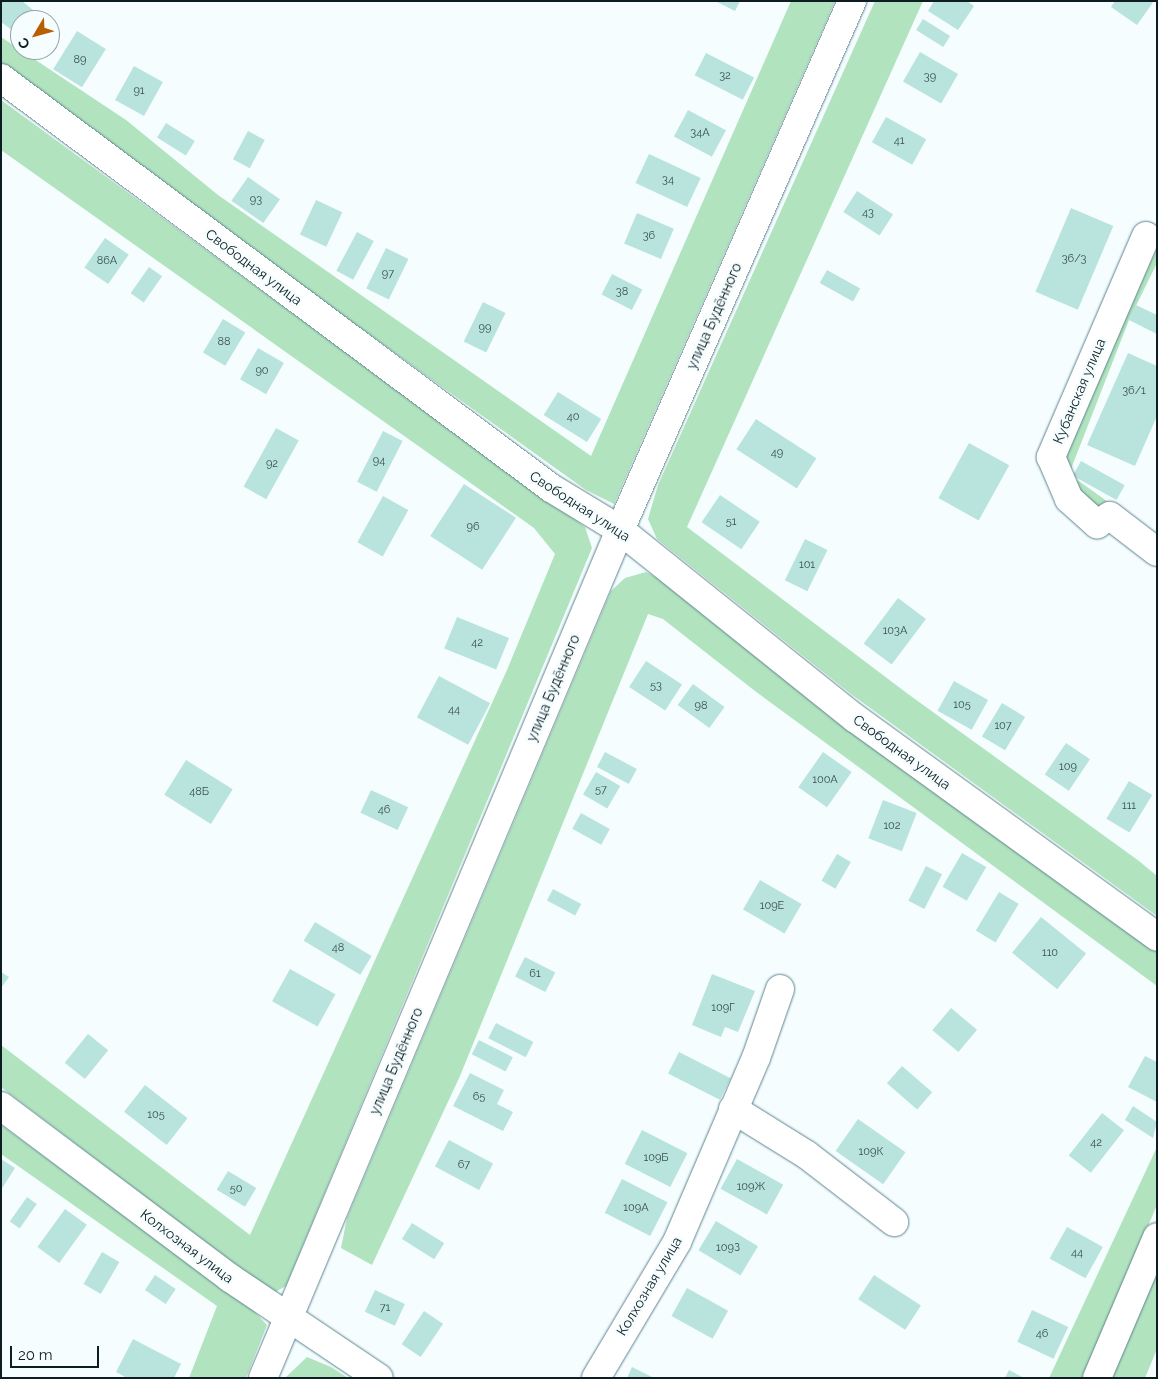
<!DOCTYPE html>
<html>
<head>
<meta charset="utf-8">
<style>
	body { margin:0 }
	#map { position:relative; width:1158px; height:1379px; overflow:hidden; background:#f5fdff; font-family:Raleway,sans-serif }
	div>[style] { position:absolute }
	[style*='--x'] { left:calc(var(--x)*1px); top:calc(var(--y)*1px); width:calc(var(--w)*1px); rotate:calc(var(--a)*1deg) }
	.green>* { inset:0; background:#b1e3be }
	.building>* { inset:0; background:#b9e4dd; transform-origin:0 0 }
	.roads { filter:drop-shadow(0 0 1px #5e848f) drop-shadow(0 0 1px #5e848f) }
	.street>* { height:28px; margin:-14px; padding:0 14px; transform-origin:14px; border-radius:14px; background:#fff }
	.secondary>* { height:28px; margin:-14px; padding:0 14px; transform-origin:14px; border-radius:14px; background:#fff }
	span { translate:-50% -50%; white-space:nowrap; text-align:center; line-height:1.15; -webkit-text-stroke:5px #f5fdff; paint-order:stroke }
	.number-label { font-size:11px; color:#384f50 }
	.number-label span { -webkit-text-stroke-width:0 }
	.street-label { font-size:14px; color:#0d1d21 }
	.frame { position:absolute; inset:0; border:2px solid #0d1d21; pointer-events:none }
	.north { position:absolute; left:10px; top:10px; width:50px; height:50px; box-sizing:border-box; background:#f5fdff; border:1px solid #98a3a6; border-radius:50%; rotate:233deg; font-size:14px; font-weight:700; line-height:20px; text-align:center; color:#0d1d21 }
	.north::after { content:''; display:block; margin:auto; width:18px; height:22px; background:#b85d00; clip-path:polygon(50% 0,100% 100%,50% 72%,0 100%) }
	.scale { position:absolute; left:10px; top:1346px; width:89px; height:22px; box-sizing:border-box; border:2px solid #0d1d21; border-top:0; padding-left:6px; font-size:15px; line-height:18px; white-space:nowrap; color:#0d1d21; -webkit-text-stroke:4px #f5fdff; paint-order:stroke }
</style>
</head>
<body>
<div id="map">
	<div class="green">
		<div style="clip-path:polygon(791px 1px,835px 1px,614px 504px,586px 490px,223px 230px,1px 63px,1px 37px,126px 120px,218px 195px,591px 456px)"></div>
		<div style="clip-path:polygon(875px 1px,923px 1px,687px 527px,908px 694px,1139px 861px,1157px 876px,1157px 916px,851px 694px,657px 539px,648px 519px,658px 485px)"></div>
		<div style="clip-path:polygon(1px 100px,585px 527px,592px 548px,286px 1286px,275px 1292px,256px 1281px,1px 1087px,1px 1045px,250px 1235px,507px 670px,555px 554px,534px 528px,1px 150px)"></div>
		<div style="clip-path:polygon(1157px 248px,1157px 263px,1129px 320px,1069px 474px,1157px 537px,1157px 551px,1076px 491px,1065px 474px,1064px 450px)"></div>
		<div style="clip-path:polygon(646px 572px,669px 584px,840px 724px,1157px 950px,1157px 986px,755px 691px,663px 619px,648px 614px,460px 1076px,372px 1265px,341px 1248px,347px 1218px,611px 591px,625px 578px)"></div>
		<div style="clip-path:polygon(1px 1125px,248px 1305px,267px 1325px,246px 1378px,189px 1378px,217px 1306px,1px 1154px)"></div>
		<div style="clip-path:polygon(1157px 1147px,1157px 1205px,1083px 1378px,1049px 1378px)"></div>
		<div style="clip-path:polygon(1157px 1265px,1157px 1349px,1145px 1378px,1109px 1378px)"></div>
		<div style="clip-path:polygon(307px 1357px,331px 1367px,348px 1378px,285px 1378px)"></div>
	</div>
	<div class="building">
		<div style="clip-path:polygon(1px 1px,22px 1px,38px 14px,34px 20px,20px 20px,20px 36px,1px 22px)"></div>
		<div style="clip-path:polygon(715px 1px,740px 1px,735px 11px)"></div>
		<div style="clip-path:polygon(934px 1px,967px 1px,974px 6px,958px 30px,928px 11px)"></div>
		<div style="clip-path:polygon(1115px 1px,1154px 1px,1137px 25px,1111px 7px)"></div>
		<div style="left:923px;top:19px;width:32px;height:13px;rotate:32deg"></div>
		<div style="left:77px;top:31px;width:34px;height:45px;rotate:32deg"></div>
		<div style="left:920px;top:52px;width:44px;height:34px;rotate:30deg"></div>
		<div style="left:706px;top:53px;width:54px;height:25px;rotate:27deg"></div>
		<div style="left:134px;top:66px;width:33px;height:39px;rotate:29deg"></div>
		<div style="left:688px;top:110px;width:43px;height:30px;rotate:28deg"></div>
		<div style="left:886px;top:117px;width:46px;height:29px;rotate:29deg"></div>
		<div style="left:166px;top:123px;width:34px;height:17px;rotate:32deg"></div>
		<div style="left:248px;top:131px;width:19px;height:32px;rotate:28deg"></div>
		<div style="left:649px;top:154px;width:57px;height:32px;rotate:25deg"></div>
		<div style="left:248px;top:177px;width:39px;height:29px;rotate:35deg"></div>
		<div style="left:857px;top:191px;width:43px;height:25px;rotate:33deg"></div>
		<div style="left:316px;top:200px;width:29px;height:38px;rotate:25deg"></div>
		<div style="left:1071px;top:208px;width:46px;height:91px;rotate:23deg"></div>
		<div style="left:637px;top:213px;width:40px;height:33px;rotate:23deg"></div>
		<div style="left:357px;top:232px;width:19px;height:44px;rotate:28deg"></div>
		<div style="left:105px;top:238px;width:29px;height:36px;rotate:35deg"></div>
		<div style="left:386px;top:248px;width:25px;height:45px;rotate:26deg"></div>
		<div style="left:149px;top:267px;width:16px;height:32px;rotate:35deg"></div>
		<div style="left:827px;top:270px;width:38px;height:15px;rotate:29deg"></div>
		<div style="left:612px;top:274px;width:34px;height:23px;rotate:27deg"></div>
		<div style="left:483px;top:302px;width:25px;height:44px;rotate:26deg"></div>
		<div style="clip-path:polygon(1136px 305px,1157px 315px,1157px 334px,1129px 320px)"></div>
		<div style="left:223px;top:319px;width:26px;height:39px;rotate:31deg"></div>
		<div style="left:258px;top:348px;width:30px;height:36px;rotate:30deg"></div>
		<div style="clip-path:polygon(1128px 353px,1157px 366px,1157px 416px,1135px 466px,1087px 445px)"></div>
		<div style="left:558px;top:392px;width:51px;height:27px;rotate:32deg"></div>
		<div style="left:756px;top:419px;width:72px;height:36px;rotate:33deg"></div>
		<div style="left:276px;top:428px;width:26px;height:67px;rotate:29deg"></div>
		<div style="left:383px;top:431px;width:22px;height:57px;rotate:27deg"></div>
		<div style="left:969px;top:443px;width:46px;height:63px;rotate:29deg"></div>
		<div style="left:1081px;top:461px;width:50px;height:17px;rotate:29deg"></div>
		<div style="left:464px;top:484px;width:62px;height:62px;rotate:33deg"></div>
		<div style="left:720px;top:495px;width:48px;height:33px;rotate:34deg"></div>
		<div style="left:383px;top:496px;width:29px;height:53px;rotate:29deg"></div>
		<div style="left:805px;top:539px;width:25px;height:46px;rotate:26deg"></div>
		<div style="left:898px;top:598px;width:35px;height:57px;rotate:37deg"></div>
		<div style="left:457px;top:617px;width:56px;height:34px;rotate:22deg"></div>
		<div style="left:646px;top:661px;width:43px;height:31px;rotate:33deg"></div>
		<div style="left:439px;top:676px;width:58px;height:47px;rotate:28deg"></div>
		<div style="left:954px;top:681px;width:39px;height:34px;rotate:29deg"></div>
		<div style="left:693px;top:684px;width:39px;height:26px;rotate:36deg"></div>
		<div style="left:1002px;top:703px;width:27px;height:39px;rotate:31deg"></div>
		<div style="left:1066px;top:743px;width:29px;height:38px;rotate:34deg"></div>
		<div style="left:605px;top:752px;width:36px;height:17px;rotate:28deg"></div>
		<div style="left:823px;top:752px;width:35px;height:43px;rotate:35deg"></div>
		<div style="left:186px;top:760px;width:55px;height:41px;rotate:32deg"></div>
		<div style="left:596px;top:772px;width:28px;height:26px;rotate:30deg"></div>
		<div style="left:1129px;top:781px;width:27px;height:44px;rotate:31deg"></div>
		<div style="left:371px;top:790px;width:41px;height:25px;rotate:25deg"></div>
		<div style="left:883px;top:800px;width:36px;height:41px;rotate:21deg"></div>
		<div style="left:581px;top:813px;width:33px;height:18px;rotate:29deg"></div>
		<div style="left:962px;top:853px;width:28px;height:39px;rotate:30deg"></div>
		<div style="left:837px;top:854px;width:16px;height:31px;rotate:30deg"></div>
		<div style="left:926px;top:866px;width:18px;height:39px;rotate:27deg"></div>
		<div style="left:760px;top:880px;width:48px;height:34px;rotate:30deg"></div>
		<div style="left:553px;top:889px;width:32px;height:13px;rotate:28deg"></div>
		<div style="left:999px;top:892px;width:23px;height:45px;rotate:31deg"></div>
		<div style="left:1041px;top:917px;width:58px;height:46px;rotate:39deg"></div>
		<div style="left:315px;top:922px;width:66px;height:22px;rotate:31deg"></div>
		<div style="left:525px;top:957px;width:34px;height:22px;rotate:27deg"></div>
		<div style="left:290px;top:969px;width:52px;height:37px;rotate:29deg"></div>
		<div style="clip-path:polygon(1px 972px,9px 977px,1px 988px)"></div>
		<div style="clip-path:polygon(712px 974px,755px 991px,738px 1032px,725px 1027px,721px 1037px,692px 1025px)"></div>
		<div style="left:951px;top:1008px;width:34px;height:29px;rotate:40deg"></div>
		<div style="left:496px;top:1023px;width:42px;height:17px;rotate:27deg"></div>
		<div style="left:88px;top:1034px;width:26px;height:37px;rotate:39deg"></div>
		<div style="left:479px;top:1040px;width:38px;height:16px;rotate:27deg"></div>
		<div style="left:679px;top:1052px;width:58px;height:24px;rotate:27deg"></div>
		<div style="clip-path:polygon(1145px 1056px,1157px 1062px,1157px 1102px,1128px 1087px)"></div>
		<div style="left:902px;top:1066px;width:40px;height:23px;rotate:41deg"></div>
		<div style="clip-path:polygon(470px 1073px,504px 1090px,497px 1104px,513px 1112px,503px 1131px,453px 1106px)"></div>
		<div style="left:145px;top:1085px;width:54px;height:34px;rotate:38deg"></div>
		<div style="clip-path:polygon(1133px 1106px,1157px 1122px,1153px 1138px,1125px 1120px)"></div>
		<div style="left:1102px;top:1113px;width:28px;height:54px;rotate:38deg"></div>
		<div style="left:858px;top:1119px;width:58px;height:39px;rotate:35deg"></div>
		<div style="left:642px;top:1130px;width:51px;height:38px;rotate:27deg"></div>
		<div style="left:449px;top:1140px;width:50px;height:30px;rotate:28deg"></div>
		<div style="clip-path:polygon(1px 1159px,15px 1168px,1px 1190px)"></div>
		<div style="left:737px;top:1159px;width:53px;height:34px;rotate:29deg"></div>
		<div style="left:228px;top:1171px;width:33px;height:22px;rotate:31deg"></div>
		<div style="left:622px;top:1179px;width:51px;height:38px;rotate:27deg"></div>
		<div style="left:27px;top:1197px;width:12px;height:30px;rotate:35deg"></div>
		<div style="left:65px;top:1209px;width:27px;height:47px;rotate:36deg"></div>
		<div style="left:716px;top:1221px;width:49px;height:34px;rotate:31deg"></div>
		<div style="left:412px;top:1223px;width:38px;height:19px;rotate:32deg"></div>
		<div style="left:1067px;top:1227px;width:41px;height:36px;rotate:29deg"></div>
		<div style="left:102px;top:1252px;width:20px;height:37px;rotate:30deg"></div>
		<div style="left:155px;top:1275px;width:25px;height:18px;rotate:34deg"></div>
		<div style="left:874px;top:1275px;width:56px;height:29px;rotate:33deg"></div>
		<div style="left:687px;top:1288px;width:47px;height:32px;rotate:29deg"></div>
		<div style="left:375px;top:1290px;width:33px;height:24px;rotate:25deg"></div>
		<div style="left:1032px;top:1310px;width:40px;height:35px;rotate:25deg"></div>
		<div style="left:424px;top:1311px;width:23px;height:40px;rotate:34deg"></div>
		<div style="clip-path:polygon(133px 1339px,181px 1364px,174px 1378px,127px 1378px,116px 1372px)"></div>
		<div style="clip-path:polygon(632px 1367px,654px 1378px,627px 1378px)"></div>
		<div style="clip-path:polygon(1009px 1370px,1024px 1378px,1005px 1378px)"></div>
	</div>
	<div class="roads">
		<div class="street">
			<div style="--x:1146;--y:236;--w:241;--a:113.3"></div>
			<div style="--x:1051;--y:457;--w:46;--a:66.8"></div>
			<div style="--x:1069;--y:499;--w:38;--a:42"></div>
			<div style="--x:1097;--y:524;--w:15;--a:-32"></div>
			<div style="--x:1110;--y:516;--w:59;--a:37.5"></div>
			<div style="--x:620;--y:530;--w:301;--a:38.7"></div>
			<div style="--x:855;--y:718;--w:373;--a:35.9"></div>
			<div style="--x:1;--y:1106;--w:286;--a:36.9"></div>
			<div style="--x:230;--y:1278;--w:179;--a:33.9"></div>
			<div style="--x:733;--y:1109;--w:87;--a:31.9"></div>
			<div style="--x:807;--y:1155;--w:110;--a:37.6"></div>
			<div style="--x:596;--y:1378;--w:158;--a:-59.2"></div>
			<div style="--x:677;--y:1242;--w:200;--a:-66.8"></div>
			<div style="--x:756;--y:1058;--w:73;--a:-70.8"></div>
			<div style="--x:1097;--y:1378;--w:153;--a:-66.9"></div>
		</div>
		<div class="secondary">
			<div style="--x:1;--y:78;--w:686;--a:36.7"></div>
			<div style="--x:551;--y:488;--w:81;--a:31.3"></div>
			<div style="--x:263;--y:1378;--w:920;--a:-67.17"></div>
			<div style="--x:620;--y:530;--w:578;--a:-66.32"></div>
		</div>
	</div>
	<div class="number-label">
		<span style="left:80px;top:60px">89</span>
		<span style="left:725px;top:76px">32</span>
		<span style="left:930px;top:77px">39</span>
		<span style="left:139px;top:91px">91</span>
		<span style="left:700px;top:133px">34А</span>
		<span style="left:899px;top:141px">41</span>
		<span style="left:668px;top:180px">34</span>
		<span style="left:256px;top:200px">93</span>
		<span style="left:868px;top:213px">43</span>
		<span style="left:649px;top:236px">36</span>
		<span style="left:1074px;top:259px">36/3</span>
		<span style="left:107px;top:261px">86А</span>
		<span style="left:388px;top:274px">97</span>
		<span style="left:622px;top:292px">38</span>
		<span style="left:485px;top:328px">99</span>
		<span style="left:224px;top:342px">88</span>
		<span style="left:262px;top:371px">90</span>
		<span style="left:1134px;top:391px">36/1</span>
		<span style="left:573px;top:417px">40</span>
		<span style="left:777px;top:453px">49</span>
		<span style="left:379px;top:461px">94</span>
		<span style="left:272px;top:464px">92</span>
		<span style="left:731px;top:522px">51</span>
		<span style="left:473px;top:527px">96</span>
		<span style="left:807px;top:565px">101</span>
		<span style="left:895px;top:631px">103А</span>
		<span style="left:477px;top:643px">42</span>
		<span style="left:656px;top:686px">53</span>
		<span style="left:962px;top:705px">105</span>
		<span style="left:701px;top:706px">98</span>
		<span style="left:454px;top:710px">44</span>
		<span style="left:1003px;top:726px">107</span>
		<span style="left:1068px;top:767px">109</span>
		<span style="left:825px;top:780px">100А</span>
		<span style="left:601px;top:790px">57</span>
		<span style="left:199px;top:792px">48Б</span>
		<span style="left:1129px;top:806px">111</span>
		<span style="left:384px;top:810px">46</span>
		<span style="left:892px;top:826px">102</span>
		<span style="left:772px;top:906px">109Е</span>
		<span style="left:338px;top:948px">48</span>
		<span style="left:1050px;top:953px">110</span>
		<span style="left:535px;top:974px">61</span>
		<span style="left:723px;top:1008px">109Г</span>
		<span style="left:479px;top:1097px">65</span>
		<span style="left:156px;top:1115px">105</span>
		<span style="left:1096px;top:1143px">42</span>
		<span style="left:871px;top:1152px">109К</span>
		<span style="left:656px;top:1158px">109Б</span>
		<span style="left:464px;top:1165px">67</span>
		<span style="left:751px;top:1187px">109Ж</span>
		<span style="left:236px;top:1189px">50</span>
		<span style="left:636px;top:1208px">109А</span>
		<span style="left:728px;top:1248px">109З</span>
		<span style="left:1077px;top:1253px">44</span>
		<span style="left:385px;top:1308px">71</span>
		<span style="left:1042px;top:1334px">46</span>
	</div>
	<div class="street-label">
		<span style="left:254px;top:267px;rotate:37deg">Свободная улица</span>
		<span style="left:714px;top:316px;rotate:-66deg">улица Будённого</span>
		<span style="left:1079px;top:391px;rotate:-67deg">Кубанская улица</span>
		<span style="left:580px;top:506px;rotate:33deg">Свободная улица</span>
		<span style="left:553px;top:688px;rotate:-67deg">улица Будённого</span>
		<span style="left:902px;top:752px;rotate:36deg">Свободная улица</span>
		<span style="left:396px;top:1061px;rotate:-67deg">улица Будённого</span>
		<span style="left:187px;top:1246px;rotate:37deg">Колхозная улица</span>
		<span style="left:649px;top:1286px;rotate:-59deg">Колхозная улица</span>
	</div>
	<div class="frame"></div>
	<div class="north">С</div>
	<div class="scale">20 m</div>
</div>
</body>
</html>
